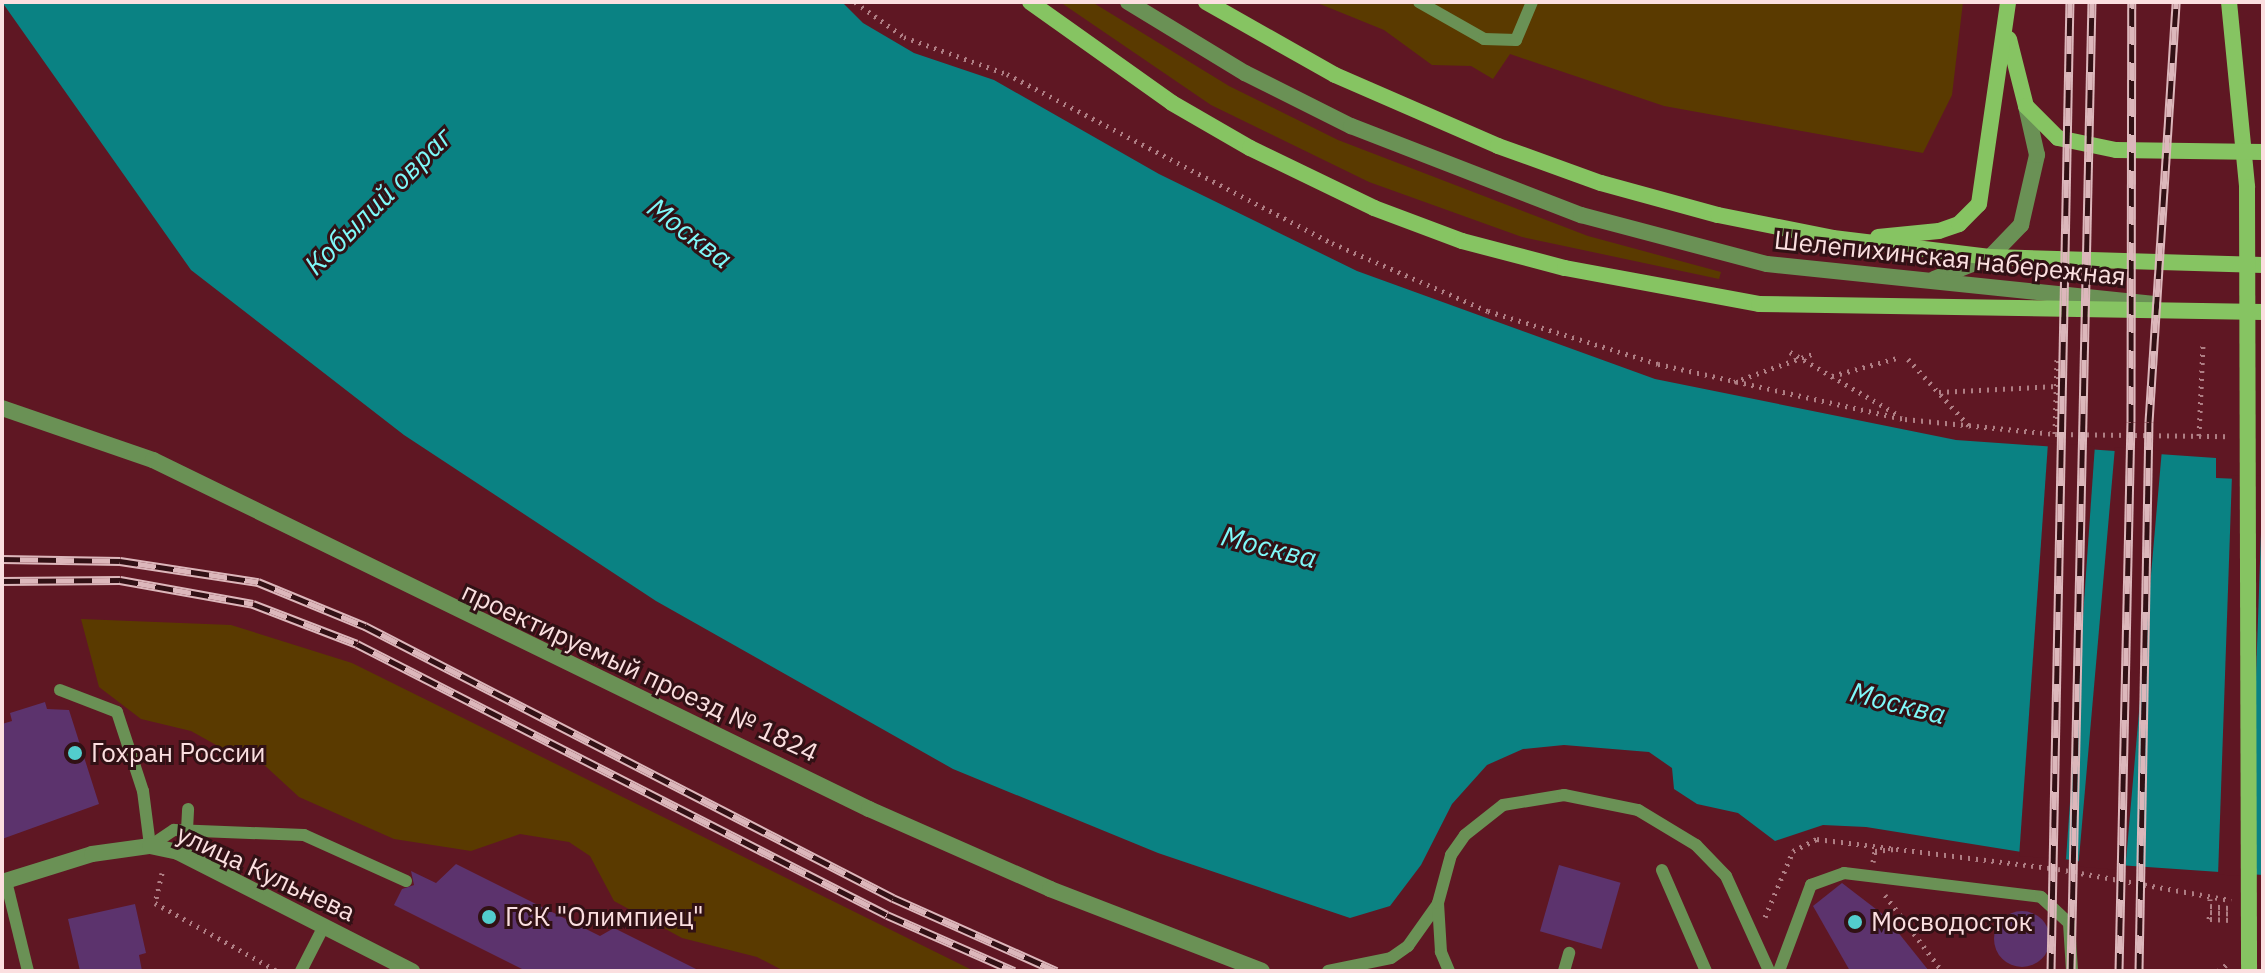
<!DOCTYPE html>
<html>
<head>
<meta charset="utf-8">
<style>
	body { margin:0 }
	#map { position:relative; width:2265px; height:973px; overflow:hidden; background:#5f1723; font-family:"IBM Plex Sans",sans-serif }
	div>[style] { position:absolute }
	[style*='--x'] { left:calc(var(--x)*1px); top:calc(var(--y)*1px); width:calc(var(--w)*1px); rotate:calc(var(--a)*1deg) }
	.green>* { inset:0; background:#5a3a00 }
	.water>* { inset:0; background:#0a8283 }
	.pier>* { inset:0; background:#5f1723; transform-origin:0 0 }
	.building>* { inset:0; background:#5c336d; transform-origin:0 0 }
	.round { border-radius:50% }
	.path>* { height:5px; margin-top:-2.5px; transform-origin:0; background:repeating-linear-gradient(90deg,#af7e84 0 2px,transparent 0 8px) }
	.service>* { height:12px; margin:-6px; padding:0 6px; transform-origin:6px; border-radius:6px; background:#6a9155 }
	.minor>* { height:16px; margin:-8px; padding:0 8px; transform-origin:8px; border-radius:8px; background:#6a9155 }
	.tertiary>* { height:16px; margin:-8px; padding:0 8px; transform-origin:8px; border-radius:8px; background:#6a9155 }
	.secondary>* { height:16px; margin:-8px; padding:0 8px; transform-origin:8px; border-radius:8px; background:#86c462 }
	.rail>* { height:9px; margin-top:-4.5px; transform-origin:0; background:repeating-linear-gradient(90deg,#311115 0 18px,#dcb7bb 0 36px); box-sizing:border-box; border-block:2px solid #dcb7bb }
	.dots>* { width:22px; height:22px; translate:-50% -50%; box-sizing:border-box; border:4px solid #311115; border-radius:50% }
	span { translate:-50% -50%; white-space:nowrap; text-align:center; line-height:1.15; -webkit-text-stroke:6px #311115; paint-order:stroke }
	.street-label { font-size:26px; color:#fbdfe0 }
	.poi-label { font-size:26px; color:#fbdfe0 }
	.left { translate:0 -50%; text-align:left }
	.water-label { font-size:28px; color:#7ff9f9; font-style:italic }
	.frame { position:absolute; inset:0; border:4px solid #fbdfe0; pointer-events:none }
</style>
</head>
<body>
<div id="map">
	<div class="green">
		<div style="clip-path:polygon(1060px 2px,1092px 2px,1229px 86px,1338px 140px,1588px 236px,1721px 272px,1719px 279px,1522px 237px,1369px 182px,1211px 105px)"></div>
		<div style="clip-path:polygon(1315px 2px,1963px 2px,1952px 95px,1923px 153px,1664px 106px,1510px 54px,1493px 79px,1471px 66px,1432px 65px,1384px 30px)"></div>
		<div style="clip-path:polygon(81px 619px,231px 625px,352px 663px,974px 971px,784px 971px,757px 957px,682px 938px,614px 901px,590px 856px,569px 842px,520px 834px,471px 851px,394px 839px,299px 797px,261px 762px,236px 756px,191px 731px,141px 719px,99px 687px)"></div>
	</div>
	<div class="water">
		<div style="clip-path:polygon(2px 2px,842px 2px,863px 23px,914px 53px,994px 80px,1159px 174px,1357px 271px,1655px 379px,1956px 440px,2216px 458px,2216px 478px,2263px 480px,2263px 875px,2089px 863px,1866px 827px,1823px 825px,1775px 841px,1738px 813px,1697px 804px,1674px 789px,1672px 768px,1649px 752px,1564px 745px,1523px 749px,1487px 765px,1452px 804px,1421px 865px,1390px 906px,1350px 918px,1158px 853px,953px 769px,656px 601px,404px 435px,191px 270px)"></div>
	</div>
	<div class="pier">
		<div style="left:2048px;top:443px;width:47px;height:414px;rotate:4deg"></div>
		<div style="left:2115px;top:447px;width:47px;height:421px;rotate:5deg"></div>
		<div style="left:2232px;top:475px;width:31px;height:400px;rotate:2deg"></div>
	</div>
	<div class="building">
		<div style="clip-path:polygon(45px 702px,47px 709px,69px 710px,99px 804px,2px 839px,2px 724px,12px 721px,10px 713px)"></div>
		<div style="clip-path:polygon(456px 864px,600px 936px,614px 928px,700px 971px,526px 971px,394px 905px,402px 889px,414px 885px,411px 871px,436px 883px)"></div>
		<div style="left:1559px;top:865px;width:64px;height:69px;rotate:16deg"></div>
		<div style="clip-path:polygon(1842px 883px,1885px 916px,1929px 971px,1850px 971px,1813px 906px)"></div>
		<div style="clip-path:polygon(135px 904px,146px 953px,139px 955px,142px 971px,80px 971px,68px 919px)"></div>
		<div class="round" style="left:1994px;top:911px;width:56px;height:56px"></div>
	</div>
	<div class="path">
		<div style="--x:855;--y:2;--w:60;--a:35.5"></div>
		<div style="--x:904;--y:37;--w:109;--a:19.8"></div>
		<div style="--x:1007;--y:74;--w:366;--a:27.5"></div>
		<div style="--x:1332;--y:243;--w:170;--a:23.6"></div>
		<div style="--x:1488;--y:311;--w:178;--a:17.3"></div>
		<div style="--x:1658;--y:364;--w:253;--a:12.6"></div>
		<div style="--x:1905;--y:419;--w:151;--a:5.7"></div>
		<div style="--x:2055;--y:434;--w:174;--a:0.7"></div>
		<div style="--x:1790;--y:352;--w:127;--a:30.2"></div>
		<div style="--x:1908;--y:359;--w:95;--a:47.6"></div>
		<div style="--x:1832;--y:376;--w:67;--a:-15.5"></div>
		<div style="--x:1734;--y:382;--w:83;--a:-19.7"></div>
		<div style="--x:1939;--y:392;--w:117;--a:-2.9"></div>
		<div style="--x:2055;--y:434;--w:79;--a:-88.5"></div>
		<div style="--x:2199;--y:436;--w:91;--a:-87.5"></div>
		<div style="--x:1873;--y:862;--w:11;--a:-80"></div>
		<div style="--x:1875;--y:851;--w:20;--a:-6"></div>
		<div style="--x:162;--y:873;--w:31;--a:103"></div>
		<div style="--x:155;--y:903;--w:140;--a:29.1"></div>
		<div style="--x:1885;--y:895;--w:95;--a:53.1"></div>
		<div style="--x:2210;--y:899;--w:7;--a:90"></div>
		<div style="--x:2210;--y:906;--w:19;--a:6"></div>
		<div style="--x:1765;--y:917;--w:72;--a:-67"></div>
		<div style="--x:1793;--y:851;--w:27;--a:-27"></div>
		<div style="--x:1817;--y:839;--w:243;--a:7.1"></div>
		<div style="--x:2058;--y:869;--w:176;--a:10.2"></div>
		<div style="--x:2209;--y:919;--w:7;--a:-82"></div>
		<div style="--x:2210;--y:912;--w:21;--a:5"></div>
		<div style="--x:2210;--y:919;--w:21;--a:3"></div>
		<div style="--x:2218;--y:971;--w:15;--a:-37"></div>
	</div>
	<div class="service">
		<div style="--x:1419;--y:2;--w:75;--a:29.6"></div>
		<div style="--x:1484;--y:39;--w:32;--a:2"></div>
		<div style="--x:1516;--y:40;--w:41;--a:-67.2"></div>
		<div style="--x:60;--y:690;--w:61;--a:21.1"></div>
		<div style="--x:117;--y:712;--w:83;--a:71.8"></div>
		<div style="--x:143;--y:791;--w:55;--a:82.7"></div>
		<div style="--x:150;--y:846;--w:29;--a:-34"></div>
		<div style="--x:174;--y:830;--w:130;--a:2.2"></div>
		<div style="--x:304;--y:835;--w:112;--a:24.3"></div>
		<div style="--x:187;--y:830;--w:21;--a:-87"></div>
		<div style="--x:1662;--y:870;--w:110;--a:66.5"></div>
		<div style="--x:6;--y:881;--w:93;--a:76.3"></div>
		<div style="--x:301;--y:971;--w:51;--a:-62.9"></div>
		<div style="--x:1328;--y:971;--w:64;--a:-11.7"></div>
		<div style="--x:1391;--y:958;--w:21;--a:-35"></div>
		<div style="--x:1408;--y:946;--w:50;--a:-54.7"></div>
		<div style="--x:1449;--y:971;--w:21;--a:-113"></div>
		<div style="--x:1441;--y:952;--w:49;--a:-93.5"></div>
		<div style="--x:1438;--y:903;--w:50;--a:-74.8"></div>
		<div style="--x:1451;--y:855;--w:24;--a:-55"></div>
		<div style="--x:1465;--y:835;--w:48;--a:-38.3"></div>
		<div style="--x:1503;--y:805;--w:62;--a:-9.3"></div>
		<div style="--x:1564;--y:795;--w:76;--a:11.5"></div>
		<div style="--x:1638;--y:810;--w:68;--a:31.1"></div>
		<div style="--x:1696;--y:845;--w:43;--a:45.9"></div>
		<div style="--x:1726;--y:876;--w:104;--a:65.6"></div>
		<div style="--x:1564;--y:971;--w:19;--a:-74"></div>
		<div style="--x:1779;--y:971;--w:92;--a:-69.6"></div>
		<div style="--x:1811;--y:885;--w:35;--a:-20"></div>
		<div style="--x:1844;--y:873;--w:198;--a:6.9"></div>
		<div style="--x:2041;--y:897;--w:38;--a:43"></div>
		<div style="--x:2069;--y:923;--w:48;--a:86.4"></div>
	</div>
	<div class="minor">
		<div style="--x:1934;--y:279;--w:60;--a:-21.4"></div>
		<div style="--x:1990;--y:257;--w:45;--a:-45.9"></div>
		<div style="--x:2021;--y:225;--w:72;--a:-77.1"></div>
		<div style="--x:2037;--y:155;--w:50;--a:-102.7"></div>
		<div style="--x:2;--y:882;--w:94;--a:-17.3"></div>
		<div style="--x:92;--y:854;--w:59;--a:-7.9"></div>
		<div style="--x:150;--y:846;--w:29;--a:12"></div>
		<div style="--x:178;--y:852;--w:263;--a:27"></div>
	</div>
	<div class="tertiary">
		<div style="--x:1128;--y:2;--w:137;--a:31.3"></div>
		<div style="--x:1245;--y:73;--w:119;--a:26.6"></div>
		<div style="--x:1351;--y:126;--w:247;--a:21.2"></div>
		<div style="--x:1581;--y:215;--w:192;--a:14.8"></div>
		<div style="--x:1767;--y:264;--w:387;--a:5.9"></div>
		<div style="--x:2;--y:408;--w:160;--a:19"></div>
		<div style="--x:153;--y:460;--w:797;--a:25.99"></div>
		<div style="--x:869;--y:809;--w:198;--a:23.8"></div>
		<div style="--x:1050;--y:889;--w:227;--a:21.1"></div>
	</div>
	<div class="secondary">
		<div style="--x:1030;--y:2;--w:174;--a:35.4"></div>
		<div style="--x:1172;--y:103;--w:90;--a:30"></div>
		<div style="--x:1250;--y:148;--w:138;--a:25.8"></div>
		<div style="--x:1374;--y:208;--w:94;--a:20.6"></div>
		<div style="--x:1462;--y:241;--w:106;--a:14.7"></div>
		<div style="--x:1565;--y:268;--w:197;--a:10.5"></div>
		<div style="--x:1759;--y:304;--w:504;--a:0.91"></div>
		<div style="--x:1206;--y:2;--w:148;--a:29.5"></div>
		<div style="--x:1335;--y:75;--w:178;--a:23.5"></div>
		<div style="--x:1498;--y:146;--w:109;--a:19.8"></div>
		<div style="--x:1601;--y:183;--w:121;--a:15.3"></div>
		<div style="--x:1718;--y:215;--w:117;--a:11.3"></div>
		<div style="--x:1833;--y:238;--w:158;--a:6.9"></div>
		<div style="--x:1990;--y:257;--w:273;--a:1.7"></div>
		<div style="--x:2229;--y:2;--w:186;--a:84.4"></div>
		<div style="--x:2247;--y:187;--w:784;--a:89.85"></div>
		<div style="--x:2009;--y:39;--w:69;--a:75.8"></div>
		<div style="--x:2026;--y:106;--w:45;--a:45"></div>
		<div style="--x:2058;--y:138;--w:59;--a:11.7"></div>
		<div style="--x:2116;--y:150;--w:147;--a:0.8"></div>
		<div style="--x:1878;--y:237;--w:61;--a:-5.6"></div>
		<div style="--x:1939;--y:231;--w:21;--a:-19"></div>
		<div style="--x:1959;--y:224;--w:28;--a:-45"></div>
		<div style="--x:1979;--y:204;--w:204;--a:-81.8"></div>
	</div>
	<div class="rail">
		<div style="--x:2;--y:559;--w:118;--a:1"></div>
		<div style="--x:120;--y:561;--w:140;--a:8.7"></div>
		<div style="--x:258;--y:582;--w:116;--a:22.4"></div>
		<div style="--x:365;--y:626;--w:594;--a:27.26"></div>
		<div style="--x:893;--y:898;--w:179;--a:24.1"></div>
		<div style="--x:2;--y:581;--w:118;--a:-0.5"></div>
		<div style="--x:120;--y:580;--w:135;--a:10.2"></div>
		<div style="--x:253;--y:604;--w:111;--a:21"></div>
		<div style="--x:357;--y:644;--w:595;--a:27.08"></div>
		<div style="--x:887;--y:915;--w:139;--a:23.8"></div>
		<div style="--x:2051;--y:971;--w:969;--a:-88.88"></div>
		<div style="--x:2071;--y:971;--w:969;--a:-88.76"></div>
		<div style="--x:2119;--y:971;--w:549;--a:-88.75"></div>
		<div style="--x:2131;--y:422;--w:420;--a:-89.9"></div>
		<div style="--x:2139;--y:971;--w:549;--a:-88.96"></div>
		<div style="--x:2149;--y:422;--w:421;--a:-86.3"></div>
	</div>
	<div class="dots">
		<div style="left:75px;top:753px;background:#52cdcd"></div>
		<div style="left:489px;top:917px;background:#52cdcd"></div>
		<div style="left:1855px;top:922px;background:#52cdcd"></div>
	</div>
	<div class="street-label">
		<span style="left:1950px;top:258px;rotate:6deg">Шелепихинская набережная</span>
		<span style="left:640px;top:672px;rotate:25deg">проектируемый проезд № 1824</span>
		<span style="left:266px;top:873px;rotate:25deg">улица Кульнева</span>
	</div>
	<div class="poi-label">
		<span class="left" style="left:91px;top:753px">Гохран России</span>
		<span class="left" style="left:505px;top:917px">ГСК "Олимпиец"</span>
		<span class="left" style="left:1871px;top:922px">Мосводосток</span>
	</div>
	<div class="water-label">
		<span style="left:378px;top:201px;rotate:-45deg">Кобылий овраг</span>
		<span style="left:690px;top:233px;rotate:37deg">Москва</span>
		<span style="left:1269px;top:547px;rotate:14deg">Москва</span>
		<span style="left:1898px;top:703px;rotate:14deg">Москва</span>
	</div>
	<div class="frame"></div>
</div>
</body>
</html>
